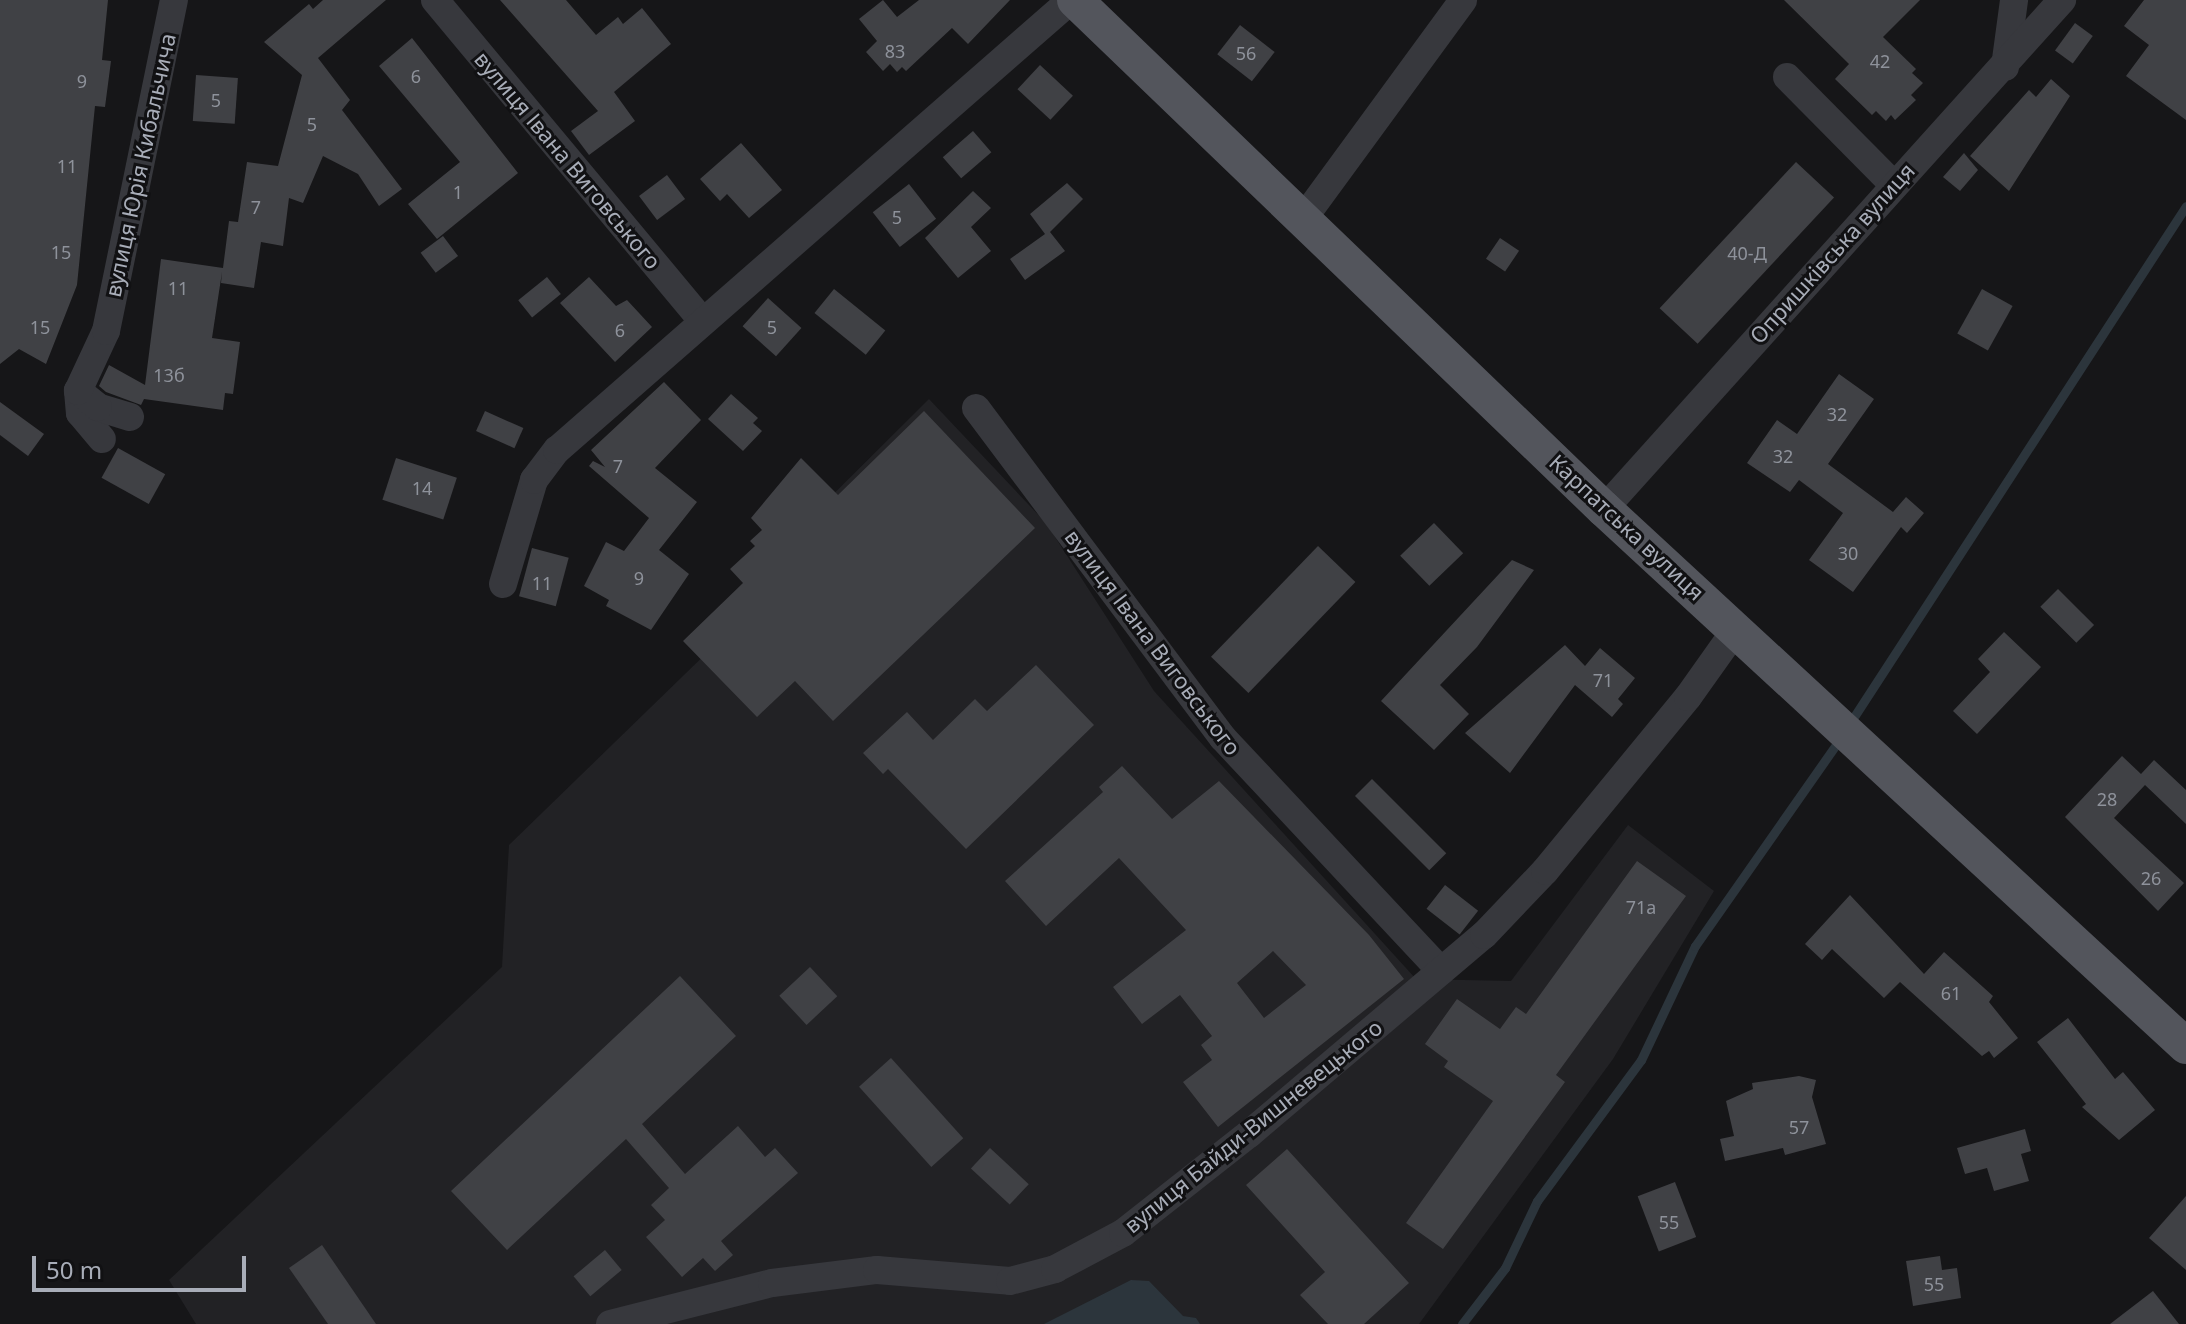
<!DOCTYPE html>
<html>
<head>
<meta charset="utf-8">
<style>
	body { margin:0 }
	#map { position:relative; width:2186px; height:1324px; overflow:hidden; background:#161618; font-family:"Noto Sans",sans-serif }
	div>[style] { position:absolute }
	[style*='--x'] { left:calc(var(--x)*1px); top:calc(var(--y)*1px); width:calc(var(--w)*1px); rotate:calc(var(--a)*1deg) }
	.built>* { inset:0; background:#222225 }
	.water>* { inset:0; background:#2c353c }
	.stream>* { height:9px; margin:-4.5px; padding:0 4.5px; transform-origin:4.5px; border-radius:4.5px; background:#2c353c }
	.building>* { inset:0; background:#404145; transform-origin:0 0 }
	.minor>* { height:28px; margin:-14px; padding:0 14px; transform-origin:14px; border-radius:14px; background:#37383d }
	.major>* { height:36px; margin:-18px; padding:0 18px; transform-origin:18px; border-radius:18px; background:#53555c }
	span { translate:-50% -50%; white-space:nowrap; text-align:center; line-height:1.15; -webkit-text-stroke:6px #111113; paint-order:stroke }
	.number-label { font-size:18px; color:#8e929b }
	.number-label span { -webkit-text-stroke-width:0 }
	.street-label { font-size:22px; color:#a8adb8 }
	.scale { position:absolute; left:32px; top:1256px; width:214px; height:36px; box-sizing:border-box; border:4px solid #a8adb8; border-top:0; padding-left:10px; font-size:24px; line-height:28px; white-space:nowrap; color:#a8adb8; -webkit-text-stroke:6px #111113; paint-order:stroke }
</style>
</head>
<body>
<div id="map">
	<div class="built">
		<div style="clip-path:polygon(929px 399px,1046px 523px,1154px 691px,1416px 979px,1511px 981px,1628px 825px,1714px 891px,1613px 1059px,1419px 1324px,196px 1324px,169px 1280px,502px 967px,509px 845px,754px 607px,744px 583px)"></div>
	</div>
	<div class="water">
		<div style="clip-path:polygon(1131px 1280px,1149px 1281px,1183px 1316px,1196px 1318px,1200px 1324px,1044px 1324px)"></div>
	</div>
	<div class="stream">
		<div style="--x:1848;--y:726;--w:620;--a:-56.98"></div>
		<div style="--x:1462;--y:1324;--w:71;--a:-52.5"></div>
		<div style="--x:1505;--y:1268;--w:74;--a:-64.5"></div>
		<div style="--x:1537;--y:1201;--w:175;--a:-53.6"></div>
		<div style="--x:1641;--y:1060;--w:126;--a:-64.7"></div>
		<div style="--x:1695;--y:946;--w:253;--a:-55"></div>
	</div>
	<div class="building">
		<div style="clip-path:polygon(0 0,108px 0,102px 60px,111px 61px,105px 107px,95px 106px,77px 285px,46px 364px,19px 349px,0 364px)"></div>
		<div style="clip-path:polygon(323px 0,386px 0,318px 58px,350px 100px,342px 110px,402px 189px,379px 206px,358px 174px,323px 156px,303px 203px,289px 198px,283px 246px,261px 242px,254px 288px,221px 283px,222px 272px,212px 338px,240px 342px,233px 394px,225px 393px,223px 410px,144px 399px,141px 405px,106px 392px,99px 386px,109px 365px,145px 385px,161px 259px,223px 268px,229px 221px,238px 222px,247px 162px,278px 166px,302px 75px,264px 42px,309px 4px,313px 9px)"></div>
		<div style="clip-path:polygon(500px 0,566px 0,596px 35px,618px 17px,623px 24px,642px 8px,671px 44px,614px 92px,635px 121px,589px 155px,571px 131px,598px 111px)"></div>
		<div style="clip-path:polygon(883px 0,897px 17px,919px 0,1010px 0,968px 44px,952px 28px,906px 71px,902px 67px,897px 72px,890px 64px,883px 71px,866px 52px,877px 41px,859px 19px)"></div>
		<div style="clip-path:polygon(1784px 0,1920px 0,1883px 37px,1916px 69px,1912px 73px,1923px 83px,1911px 95px,1916px 100px,1895px 120px,1891px 115px,1886px 121px,1876px 111px,1872px 115px,1835px 79px,1849px 64px)"></div>
		<div style="clip-path:polygon(2144px 0,2186px 0,2186px 120px,2126px 76px,2149px 45px,2124px 26px)"></div>
		<div style="left:2075px;top:23px;width:22px;height:34px;rotate:36deg"></div>
		<div style="left:1240px;top:25px;width:44px;height:37px;rotate:38deg"></div>
		<div style="clip-path:polygon(412px 38px,518px 173px,437px 239px,408px 204px,460px 162px,379px 66px)"></div>
		<div style="left:1040px;top:65px;width:45px;height:33px;rotate:43deg"></div>
		<div style="left:196px;top:75px;width:42px;height:46px;rotate:4deg"></div>
		<div style="clip-path:polygon(2051px 79px,2070px 96px,2009px 191px,1970px 156px,2029px 90px,2036px 97px)"></div>
		<div style="left:973px;top:131px;width:28px;height:40px;rotate:49deg"></div>
		<div style="clip-path:polygon(741px 143px,782px 190px,749px 218px,727px 194px,720px 201px,700px 179px)"></div>
		<div style="clip-path:polygon(1964px 153px,1978px 170px,1960px 191px,1943px 177px)"></div>
		<div style="left:1796px;top:162px;width:52px;height:200px;rotate:43deg"></div>
		<div style="left:667px;top:175px;width:30px;height:35px;rotate:53deg"></div>
		<div style="clip-path:polygon(1067px 183px,1083px 199px,1050px 232px,1065px 251px,1025px 280px,1010px 259px,1045px 234px,1030px 214px)"></div>
		<div style="left:909px;top:184px;width:44px;height:46px;rotate:52deg"></div>
		<div style="clip-path:polygon(973px 191px,991px 208px,971px 227px,991px 251px,958px 278px,925px 238px)"></div>
		<div style="left:443px;top:236px;width:25px;height:28px;rotate:53deg"></div>
		<div style="left:1500px;top:238px;width:23px;height:25px;rotate:34deg"></div>
		<div style="left:547px;top:277px;width:22px;height:37px;rotate:51deg"></div>
		<div style="clip-path:polygon(589px 277px,616px 306px,627px 300px,652px 327px,615px 362px,560px 303px)"></div>
		<div style="left:834px;top:289px;width:66px;height:31px;rotate:39deg"></div>
		<div style="left:1982px;top:289px;width:35px;height:51px;rotate:29deg"></div>
		<div style="left:768px;top:298px;width:45px;height:38px;rotate:42deg"></div>
		<div style="clip-path:polygon(1839px 374px,1874px 399px,1828px 464px,1893px 512px,1906px 497px,1924px 513px,1907px 533px,1901px 527px,1853px 592px,1809px 560px,1843px 513px,1799px 480px,1790px 492px,1747px 463px,1777px 420px,1797px 434px)"></div>
		<div style="clip-path:polygon(664px 382px,701px 420px,655px 468px,697px 502px,659px 550px,689px 574px,651px 630px,606px 606px,609px 600px,584px 586px,606px 542px,624px 551px,649px 518px,589px 466px,593px 461px,605px 467px,591px 450px)"></div>
		<div style="clip-path:polygon(731px 394px,758px 418px,753px 423px,762px 431px,743px 451px,708px 419px)"></div>
		<div style="clip-path:polygon(0 402px,44px 434px,28px 456px,0 435px)"></div>
		<div style="left:485px;top:411px;width:42px;height:22px;rotate:24deg"></div>
		<div style="clip-path:polygon(924px 411px,1035px 528px,833px 721px,795px 681px,757px 717px,683px 641px,743px 583px,730px 569px,755px 546px,750px 541px,762px 530px,751px 518px,801px 458px,838px 495px)"></div>
		<div style="left:118px;top:448px;width:54px;height:34px;rotate:29deg"></div>
		<div style="left:396px;top:458px;width:64px;height:44px;rotate:18deg"></div>
		<div style="left:1434px;top:523px;width:42px;height:47px;rotate:46deg"></div>
		<div style="left:1318px;top:546px;width:52px;height:154px;rotate:44deg"></div>
		<div style="left:532px;top:548px;width:38px;height:50px;rotate:15deg"></div>
		<div style="clip-path:polygon(1512px 560px,1534px 570px,1477px 647px,1440px 685px,1469px 714px,1434px 750px,1381px 701px)"></div>
		<div style="left:2058px;top:589px;width:51px;height:25px;rotate:45deg"></div>
		<div style="clip-path:polygon(2004px 632px,2041px 667px,1977px 734px,1953px 711px,1990px 672px,1978px 659px)"></div>
		<div style="clip-path:polygon(1565px 645px,1585px 666px,1600px 648px,1635px 678px,1618px 699px,1623px 704px,1612px 717px,1575px 685px,1510px 773px,1465px 733px)"></div>
		<div style="clip-path:polygon(1036px 665px,1094px 725px,966px 849px,888px 769px,883px 774px,863px 753px,907px 712px,933px 740px,975px 699px,987px 711px)"></div>
		<div style="clip-path:polygon(2122px 756px,2141px 774px,2154px 760px,2186px 790px,2186px 824px,2145px 785px,2114px 818px,2184px 883px,2158px 911px,2065px 817px)"></div>
		<div style="clip-path:polygon(evenodd,1122px 766px,1172px 819px,1219px 781px,1369px 935px,1404px 979px,1218px 1127px,1183px 1082px,1212px 1060px,1201px 1045px,1212px 1036px,1180px 995px,1142px 1024px,1113px 987px,1186px 930px,1119px 858px,1046px 926px,1005px 881px,1103px 792px,1099px 787px,1122px 766px,1273px 951px,1306px 985px,1264px 1018px,1237px 983px,1273px 951px)"></div>
		<div style="left:1372px;top:779px;width:105px;height:24px;rotate:45deg"></div>
		<div style="clip-path:polygon(1637px 861px,1686px 896px,1556px 1075px,1565px 1082px,1443px 1249px,1406px 1223px,1493px 1101px,1444px 1067px,1448px 1061px,1425px 1044px,1457px 999px,1500px 1029px,1516px 1007px,1526px 1014px)"></div>
		<div style="left:1445px;top:885px;width:42px;height:30px;rotate:38deg"></div>
		<div style="clip-path:polygon(1850px 895px,1924px 974px,1944px 952px,1993px 996px,1989px 1002px,2018px 1038px,1994px 1058px,1989px 1051px,1982px 1056px,1900px 982px,1884px 998px,1832px 949px,1822px 960px,1805px 944px)"></div>
		<div style="left:810px;top:967px;width:40px;height:42px;rotate:47deg"></div>
		<div style="clip-path:polygon(680px 976px,736px 1036px,642px 1124px,685px 1174px,738px 1126px,765px 1157px,775px 1148px,798px 1173px,721px 1241px,733px 1255px,715px 1271px,703px 1258px,682px 1277px,646px 1237px,665px 1220px,651px 1205px,669px 1188px,626px 1139px,507px 1250px,451px 1191px)"></div>
		<div style="clip-path:polygon(2068px 1018px,2115px 1079px,2123px 1072px,2155px 1110px,2119px 1140px,2082px 1107px,2086px 1104px,2037px 1042px)"></div>
		<div style="left:891px;top:1058px;width:108px;height:43px;rotate:48deg"></div>
		<div style="clip-path:polygon(1799px 1076px,1816px 1080px,1812px 1097px,1826px 1144px,1785px 1155px,1783px 1148px,1725px 1161px,1720px 1139px,1734px 1136px,1726px 1101px,1753px 1089px,1752px 1083px)"></div>
		<div style="clip-path:polygon(2025px 1129px,2031px 1151px,2021px 1154px,2029px 1181px,1994px 1191px,1987px 1168px,1965px 1174px,1957px 1148px)"></div>
		<div style="left:990px;top:1148px;width:53px;height:28px;rotate:43deg"></div>
		<div style="clip-path:polygon(1287px 1149px,1409px 1283px,1364px 1324px,1328px 1324px,1300px 1295px,1325px 1272px,1246px 1185px)"></div>
		<div style="left:1675px;top:1182px;width:59px;height:40px;rotate:69deg"></div>
		<div style="clip-path:polygon(2186px 1196px,2186px 1270px,2149px 1238px)"></div>
		<div style="clip-path:polygon(322px 1245px,376px 1324px,328px 1324px,289px 1268px)"></div>
		<div style="left:605px;top:1250px;width:26px;height:41px;rotate:50deg"></div>
		<div style="clip-path:polygon(1940px 1256px,1942px 1270px,1957px 1268px,1961px 1298px,1913px 1306px,1906px 1261px)"></div>
		<div style="clip-path:polygon(2153px 1291px,2179px 1324px,2110px 1324px)"></div>
	</div>
	<div class="minor">
		<div style="--x:435;--y:0;--w:417;--a:50.2"></div>
		<div style="--x:2005;--y:67;--w:68;--a:-82.3"></div>
		<div style="--x:1787;--y:77;--w:149;--a:45.3"></div>
		<div style="--x:1303;--y:219;--w:271;--a:-53.8"></div>
		<div style="--x:78;--y:391;--w:22;--a:85"></div>
		<div style="--x:80;--y:413;--w:34;--a:50"></div>
		<div style="--x:976;--y:408;--w:412;--a:53.2"></div>
		<div style="--x:1223;--y:738;--w:319;--a:46.9"></div>
		<div style="--x:130;--y:417;--w:34;--a:-163"></div>
		<div style="--x:98;--y:407;--w:26;--a:-141"></div>
		<div style="--x:78;--y:391;--w:66;--a:-65"></div>
		<div style="--x:106;--y:331;--w:338;--a:-78.4"></div>
		<div style="--x:1604;--y:509;--w:685;--a:-48.02"></div>
		<div style="--x:503;--y:584;--w:109;--a:-73.4"></div>
		<div style="--x:534;--y:480;--w:38;--a:-53"></div>
		<div style="--x:557;--y:450;--w:683;--a:-41.2"></div>
		<div style="--x:610;--y:1324;--w:167;--a:-14.2"></div>
		<div style="--x:772;--y:1283;--w:106;--a:-7.1"></div>
		<div style="--x:877;--y:1270;--w:133;--a:4.7"></div>
		<div style="--x:1010;--y:1281;--w:47;--a:-14.9"></div>
		<div style="--x:1055;--y:1269;--w:77;--a:-27.9"></div>
		<div style="--x:1123;--y:1233;--w:160;--a:-38.2"></div>
		<div style="--x:1249;--y:1134;--w:308;--a:-40.3"></div>
		<div style="--x:1484;--y:935;--w:88;--a:-46.4"></div>
		<div style="--x:1545;--y:871;--w:225;--a:-50.6"></div>
		<div style="--x:1688;--y:697;--w:85;--a:-54.6"></div>
	</div>
	<div class="major">
		<div style="--x:1075;--y:0;--w:734;--a:43.9"></div>
		<div style="--x:1604;--y:509;--w:792;--a:42.7"></div>
	</div>
	<div class="number-label">
		<span style="left:895px;top:51px">83</span>
		<span style="left:1246px;top:53px">56</span>
		<span style="left:1880px;top:61px">42</span>
		<span style="left:416px;top:76px">6</span>
		<span style="left:82px;top:81px">9</span>
		<span style="left:216px;top:100px">5</span>
		<span style="left:312px;top:124px">5</span>
		<span style="left:67px;top:166px">11</span>
		<span style="left:458px;top:192px">1</span>
		<span style="left:256px;top:207px">7</span>
		<span style="left:897px;top:217px">5</span>
		<span style="left:61px;top:252px">15</span>
		<span style="left:1747px;top:253px">40-Д</span>
		<span style="left:178px;top:288px">11</span>
		<span style="left:40px;top:327px">15</span>
		<span style="left:772px;top:327px">5</span>
		<span style="left:620px;top:330px">6</span>
		<span style="left:169px;top:375px">13б</span>
		<span style="left:1837px;top:414px">32</span>
		<span style="left:1783px;top:456px">32</span>
		<span style="left:618px;top:466px">7</span>
		<span style="left:422px;top:488px">14</span>
		<span style="left:1848px;top:553px">30</span>
		<span style="left:639px;top:578px">9</span>
		<span style="left:542px;top:583px">11</span>
		<span style="left:1603px;top:680px">71</span>
		<span style="left:2107px;top:799px">28</span>
		<span style="left:2151px;top:878px">26</span>
		<span style="left:1641px;top:907px">71а</span>
		<span style="left:1951px;top:993px">61</span>
		<span style="left:1799px;top:1127px">57</span>
		<span style="left:1669px;top:1222px">55</span>
		<span style="left:1934px;top:1284px">55</span>
	</div>
	<div class="street-label">
		<span style="left:568px;top:160px;rotate:50deg">вулиця Івана Виговського</span>
		<span style="left:140px;top:165px;rotate:-78deg">вулиця Юрія Кибальчича</span>
		<span style="left:1832px;top:253px;rotate:-48deg">Опришківська вулиця</span>
		<span style="left:1627px;top:527px;rotate:43deg">Карпатська вулиця</span>
		<span style="left:1153px;top:642px;rotate:53deg">вулиця Івана Виговського</span>
		<span style="left:1253px;top:1126px;rotate:-39deg">вулиця Байди-Вишневецького</span>
	</div>
	<div class="scale">50 m</div>
</div>
</body>
</html>
